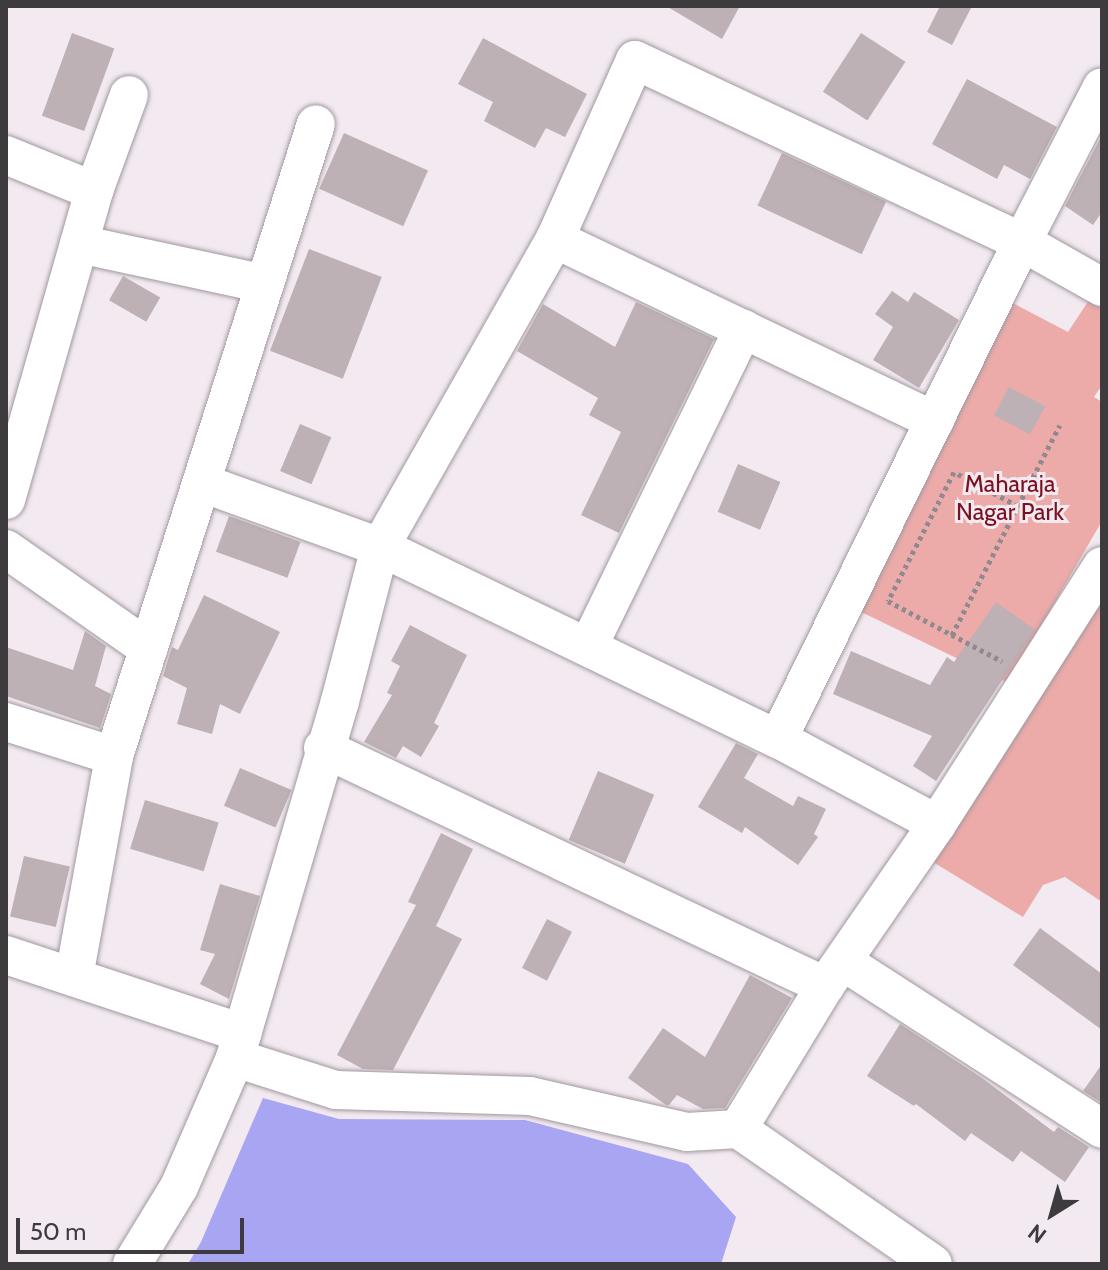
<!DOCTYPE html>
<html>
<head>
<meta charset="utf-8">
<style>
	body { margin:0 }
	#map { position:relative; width:1108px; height:1270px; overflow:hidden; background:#f3e9f1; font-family:Cabin,sans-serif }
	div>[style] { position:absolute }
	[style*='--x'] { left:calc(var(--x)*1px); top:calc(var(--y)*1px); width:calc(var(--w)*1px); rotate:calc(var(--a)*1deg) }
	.green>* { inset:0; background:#ecaba9 }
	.water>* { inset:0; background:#a8a5f2 }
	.building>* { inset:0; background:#bdb1b5; transform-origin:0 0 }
	.path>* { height:5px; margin-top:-2.5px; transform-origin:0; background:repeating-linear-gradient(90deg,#908a90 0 4px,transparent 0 8px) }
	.roads { filter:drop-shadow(0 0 2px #a1989f) drop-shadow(0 0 2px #a1989f) }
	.minor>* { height:38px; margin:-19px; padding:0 19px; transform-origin:19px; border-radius:19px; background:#fff }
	span { translate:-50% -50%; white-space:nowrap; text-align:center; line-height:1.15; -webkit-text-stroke:6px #f3e9f1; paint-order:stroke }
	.park-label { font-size:24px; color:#7b101e }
	.frame { position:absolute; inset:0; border:8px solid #3e3b3e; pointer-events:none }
	.north { position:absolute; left:1012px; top:1174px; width:80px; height:80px; -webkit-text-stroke:6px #f3e9f1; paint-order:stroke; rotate:217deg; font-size:22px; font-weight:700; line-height:32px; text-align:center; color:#3e3b3e }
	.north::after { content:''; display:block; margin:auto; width:28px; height:36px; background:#3e3b3e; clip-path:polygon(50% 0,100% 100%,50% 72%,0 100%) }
	.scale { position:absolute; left:16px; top:1218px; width:228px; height:36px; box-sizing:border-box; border:4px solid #3e3b3e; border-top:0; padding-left:10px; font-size:24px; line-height:28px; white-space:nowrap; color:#3e3b3e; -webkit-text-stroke:6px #f3e9f1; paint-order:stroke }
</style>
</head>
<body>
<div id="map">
	<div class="green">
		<div style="clip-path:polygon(1091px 297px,1102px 304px,1102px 385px,1094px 397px,1102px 402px,1102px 521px,1008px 683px,855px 609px,1005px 299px,1068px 332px)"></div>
		<div style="clip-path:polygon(1102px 588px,1102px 902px,1065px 877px,1043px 885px,1023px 917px,933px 862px)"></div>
	</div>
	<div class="water">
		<div style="clip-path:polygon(263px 1098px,339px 1119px,525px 1120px,688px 1164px,736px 1217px,721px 1264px,188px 1264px,201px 1242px)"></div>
	</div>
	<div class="building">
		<div style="clip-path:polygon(666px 6px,740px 6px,722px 39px)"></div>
		<div style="clip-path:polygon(940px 6px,972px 6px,952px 45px,927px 32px)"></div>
		<div style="left:72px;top:33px;width:45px;height:88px;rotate:20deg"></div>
		<div style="left:861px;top:33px;width:53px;height:70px;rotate:33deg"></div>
		<div style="clip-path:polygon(483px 38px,587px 94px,565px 137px,546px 128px,535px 148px,484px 121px,493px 102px,458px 84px)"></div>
		<div style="clip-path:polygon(967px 79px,1057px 127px,1030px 179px,1004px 165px,997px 179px,932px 144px)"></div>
		<div style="left:344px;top:133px;width:92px;height:61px;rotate:24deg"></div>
		<div style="clip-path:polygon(1102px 135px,1102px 212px,1093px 225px,1065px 206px)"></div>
		<div style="left:782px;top:153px;width:115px;height:58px;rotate:25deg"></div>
		<div style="left:309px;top:249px;width:78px;height:109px;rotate:21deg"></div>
		<div style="left:123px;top:276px;width:43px;height:28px;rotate:30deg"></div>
		<div style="clip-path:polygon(892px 291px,908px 302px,914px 292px,959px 320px,919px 388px,873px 360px,893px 327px,875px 314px)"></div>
		<div style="clip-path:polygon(636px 302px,714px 339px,619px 533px,581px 515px,621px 432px,589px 415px,598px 398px,517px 351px,543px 304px,615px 347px)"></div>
		<div style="left:1009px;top:387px;width:41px;height:32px;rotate:28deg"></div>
		<div style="left:300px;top:424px;width:34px;height:51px;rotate:23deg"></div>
		<div style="left:738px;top:464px;width:46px;height:52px;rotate:23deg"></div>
		<div style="left:229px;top:516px;width:76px;height:38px;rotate:20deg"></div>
		<div style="clip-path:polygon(204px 595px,280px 632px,240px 714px,220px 704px,212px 734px,177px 724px,187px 688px,163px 676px,172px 647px,178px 650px)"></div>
		<div style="clip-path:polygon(996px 602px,1035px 630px,936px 781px,913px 766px,932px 736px,833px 694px,851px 651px,930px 685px,947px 657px,954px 662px)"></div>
		<div style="clip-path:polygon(410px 625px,467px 655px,434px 723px,439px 726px,421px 757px,403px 746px,396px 758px,364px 742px,392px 695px,387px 693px,400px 666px,391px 661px)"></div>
		<div style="clip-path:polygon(85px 631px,106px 646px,95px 686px,111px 694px,100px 728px,6px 696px,6px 647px,73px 670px)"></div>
		<div style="clip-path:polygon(736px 743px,758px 754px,744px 778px,793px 806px,798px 796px,826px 809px,814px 834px,818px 837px,798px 865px,745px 827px,742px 833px,698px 807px)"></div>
		<div style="left:240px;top:768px;width:56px;height:41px;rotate:23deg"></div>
		<div style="left:598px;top:771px;width:61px;height:75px;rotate:23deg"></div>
		<div style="left:145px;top:800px;width:77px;height:51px;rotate:17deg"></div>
		<div style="clip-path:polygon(441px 833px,473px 849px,436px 926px,462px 939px,393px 1070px,363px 1069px,337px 1055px,416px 905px,408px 902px)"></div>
		<div style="left:24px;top:856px;width:47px;height:62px;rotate:13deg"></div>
		<div style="clip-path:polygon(220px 884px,260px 896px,229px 999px,200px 984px,215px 954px,200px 950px)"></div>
		<div style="left:547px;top:919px;width:28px;height:55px;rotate:27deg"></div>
		<div style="clip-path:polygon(1040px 928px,1102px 974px,1102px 1030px,1013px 965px)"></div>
		<div style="clip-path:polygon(750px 975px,792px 998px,725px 1108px,703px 1109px,677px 1095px,669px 1105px,666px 1105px,628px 1078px,663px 1028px,705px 1057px)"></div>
		<div style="clip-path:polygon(900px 1024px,982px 1078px,1054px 1132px,1058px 1127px,1089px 1147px,1065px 1182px,1021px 1151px,1013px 1162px,971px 1133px,965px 1141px,916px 1104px,914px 1106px,867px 1076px)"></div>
		<div style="clip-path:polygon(1102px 1064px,1102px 1103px,1083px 1091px)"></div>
	</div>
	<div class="path">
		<div style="--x:1018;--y:506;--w:91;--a:-62.6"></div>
		<div style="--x:952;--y:635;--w:145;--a:-62.9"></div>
		<div style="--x:1018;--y:506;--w:72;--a:-152"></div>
		<div style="--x:954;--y:472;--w:145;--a:117.1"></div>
		<div style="--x:888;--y:601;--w:129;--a:27.8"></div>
	</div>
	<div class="roads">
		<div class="minor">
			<div style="--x:6;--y:155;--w:95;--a:22.2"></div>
			<div style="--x:555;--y:239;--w:421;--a:25.6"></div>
			<div style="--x:79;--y:244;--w:190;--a:12.1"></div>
			<div style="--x:202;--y:483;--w:189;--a:19.8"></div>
			<div style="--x:380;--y:547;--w:442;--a:25.8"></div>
			<div style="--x:778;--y:739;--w:180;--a:28.1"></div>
			<div style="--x:6;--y:500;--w:321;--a:-74.1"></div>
			<div style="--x:94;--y:191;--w:102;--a:-70"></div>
			<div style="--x:6;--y:549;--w:174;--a:35"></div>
			<div style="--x:589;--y:645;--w:352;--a:-64"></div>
			<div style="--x:6;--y:722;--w:113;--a:17.5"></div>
			<div style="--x:114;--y:756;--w:663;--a:-72.28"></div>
			<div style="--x:778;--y:739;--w:554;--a:-63.85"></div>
			<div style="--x:1022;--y:242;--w:92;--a:29.4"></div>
			<div style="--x:323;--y:748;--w:556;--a:25.37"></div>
			<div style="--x:825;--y:986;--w:197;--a:-55.3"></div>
			<div style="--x:937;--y:824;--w:306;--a:-57.4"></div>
			<div style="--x:6;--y:955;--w:249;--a:18.3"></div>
			<div style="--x:844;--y:962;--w:307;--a:32.9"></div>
			<div style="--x:74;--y:977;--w:225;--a:-79.7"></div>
			<div style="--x:235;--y:1058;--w:106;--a:17.6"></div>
			<div style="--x:336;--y:1090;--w:194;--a:1.8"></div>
			<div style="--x:530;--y:1096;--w:161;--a:12.9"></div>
			<div style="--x:687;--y:1132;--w:51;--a:-3.4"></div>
			<div style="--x:738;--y:1129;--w:167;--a:-58.7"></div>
			<div style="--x:738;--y:1129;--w:237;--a:34.7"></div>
			<div style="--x:132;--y:1264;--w:90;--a:-58.6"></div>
			<div style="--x:179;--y:1187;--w:141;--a:-66.5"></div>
			<div style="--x:235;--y:1058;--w:372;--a:-73.6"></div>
			<div style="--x:340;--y:701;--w:159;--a:-75.4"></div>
			<div style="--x:380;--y:547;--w:354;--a:-60.4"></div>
			<div style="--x:555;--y:239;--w:196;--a:-65.9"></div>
			<div style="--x:635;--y:60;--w:428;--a:25.2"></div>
			<div style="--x:1022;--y:242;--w:174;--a:-62.7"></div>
		</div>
	</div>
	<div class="park-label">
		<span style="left:1010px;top:498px">Maharaja<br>Nagar Park</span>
	</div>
	<div class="frame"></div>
	<div class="north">N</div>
	<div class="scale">50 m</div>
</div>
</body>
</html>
